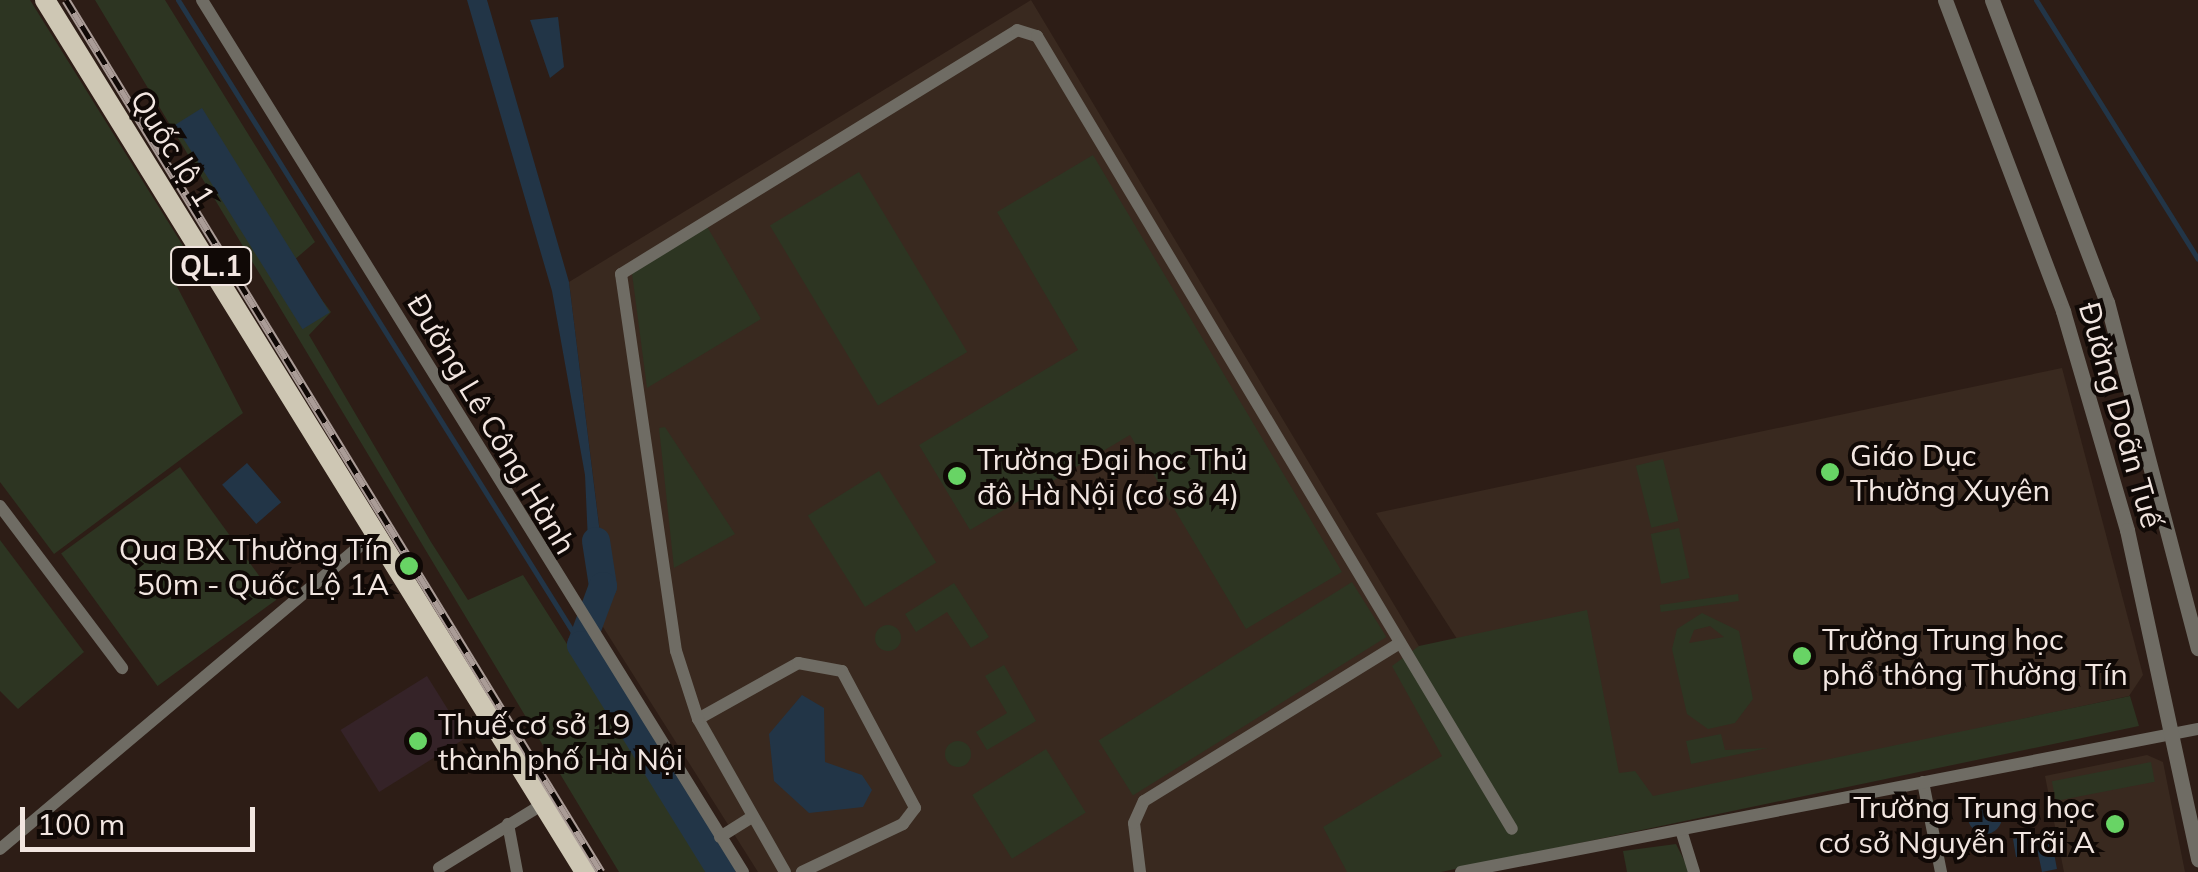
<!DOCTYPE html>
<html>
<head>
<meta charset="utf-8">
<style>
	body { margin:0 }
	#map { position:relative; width:2198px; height:872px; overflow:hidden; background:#2d1d16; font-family:Mulish,sans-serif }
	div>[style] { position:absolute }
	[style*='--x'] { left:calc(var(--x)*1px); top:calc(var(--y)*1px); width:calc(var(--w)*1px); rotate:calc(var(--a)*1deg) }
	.commercial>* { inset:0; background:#352328; transform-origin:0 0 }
	.education>* { inset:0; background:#39291f }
	.green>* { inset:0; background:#2d3522; transform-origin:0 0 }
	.round { border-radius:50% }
	.water>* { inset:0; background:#223547; transform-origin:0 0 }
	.stream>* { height:5px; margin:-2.5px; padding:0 2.5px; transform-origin:2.5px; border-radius:2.5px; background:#223547 }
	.river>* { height:28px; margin:-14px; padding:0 14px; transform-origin:14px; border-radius:14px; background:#223547 }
	.minor>* { height:12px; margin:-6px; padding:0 6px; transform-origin:6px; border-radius:6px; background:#6f6c64 }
	.tertiary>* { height:15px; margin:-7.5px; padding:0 7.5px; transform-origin:7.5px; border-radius:7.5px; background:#6f6c64 }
	.trunk>* { height:20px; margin:-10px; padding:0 10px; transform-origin:10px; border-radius:10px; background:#cec7b4 }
	.rail>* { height:9px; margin-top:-4.5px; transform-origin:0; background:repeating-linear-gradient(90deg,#100906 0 15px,#aa9c97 0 30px); box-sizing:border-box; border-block:2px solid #aa9c97 }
	.dots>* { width:28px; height:28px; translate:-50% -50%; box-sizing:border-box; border:5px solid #100906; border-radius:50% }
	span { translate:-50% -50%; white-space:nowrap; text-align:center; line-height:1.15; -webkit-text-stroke:8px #100906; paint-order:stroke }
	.shield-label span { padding:2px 8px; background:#100906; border:2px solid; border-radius:8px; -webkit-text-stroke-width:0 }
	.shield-label { font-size:28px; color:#f2e6e1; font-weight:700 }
	.street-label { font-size:30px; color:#f2e6e1 }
	.poi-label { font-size:30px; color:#f2e6e1 }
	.left { translate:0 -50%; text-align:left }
	.right { translate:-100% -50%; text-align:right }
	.scale { position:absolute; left:20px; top:807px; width:235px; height:45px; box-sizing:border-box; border:5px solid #f2e6e1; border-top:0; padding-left:12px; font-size:30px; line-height:35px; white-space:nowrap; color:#f2e6e1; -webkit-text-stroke:8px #100906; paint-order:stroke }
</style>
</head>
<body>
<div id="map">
	<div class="commercial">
		<div style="left:427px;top:676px;width:73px;height:102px;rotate:58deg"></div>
	</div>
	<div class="education">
		<div style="clip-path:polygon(1031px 0,1536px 841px,1358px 872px,758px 872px,591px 608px,604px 565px,569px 282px)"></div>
		<div style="clip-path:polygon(2062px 368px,2143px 675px,2129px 696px,1668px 796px,1647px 796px,1524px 743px,1376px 513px)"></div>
		<div style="clip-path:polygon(2147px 755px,2163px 762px,2185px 872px,2064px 872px,2045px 776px)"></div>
	</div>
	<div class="green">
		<div style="clip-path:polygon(0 0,30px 0,185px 249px,171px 275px,243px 413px,54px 554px,0 482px)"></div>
		<div style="clip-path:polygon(95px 0,165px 0,315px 242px,293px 261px,331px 312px,309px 335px,431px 542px,468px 600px,523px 575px,712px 872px,619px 872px)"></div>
		<div style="clip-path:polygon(1093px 155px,1342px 572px,1246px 629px,1130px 435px,970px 530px,919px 445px,1078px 350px,997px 212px)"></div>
		<div style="left:859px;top:172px;width:210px;height:104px;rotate:59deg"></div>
		<div style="clip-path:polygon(705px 223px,761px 319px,647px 388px,631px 266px)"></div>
		<div style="clip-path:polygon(665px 427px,735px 534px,674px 568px,659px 428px)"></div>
		<div style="left:1663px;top:459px;width:64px;height:28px;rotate:76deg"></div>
		<div style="left:180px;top:467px;width:164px;height:147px;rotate:54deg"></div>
		<div style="left:879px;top:471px;width:108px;height:84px;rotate:58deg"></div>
		<div style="left:1679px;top:528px;width:51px;height:29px;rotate:78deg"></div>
		<div style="clip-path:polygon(0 540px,84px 652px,18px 709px,0 691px)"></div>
		<div style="left:1352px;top:582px;width:65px;height:299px;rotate:58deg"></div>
		<div style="clip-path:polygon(954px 583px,989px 637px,971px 648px,947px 612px,916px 632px,905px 614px)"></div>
		<div style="left:1738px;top:594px;width:7px;height:79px;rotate:82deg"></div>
		<div style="clip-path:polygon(1587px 610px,1619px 773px,1635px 771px,1653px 796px,2130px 696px,2139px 726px,1441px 872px,1347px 872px,1323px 827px,1442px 756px,1392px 666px,1419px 646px)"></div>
		<div style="clip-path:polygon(evenodd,1702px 613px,1739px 631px,1753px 699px,1735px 723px,1708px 729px,1687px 714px,1672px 649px,1677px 629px,1702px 613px,1710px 626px,1724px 637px,1689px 643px,1694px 630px,1710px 626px)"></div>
		<div class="round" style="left:875px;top:625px;width:26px;height:26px"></div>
		<div style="clip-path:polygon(1004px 665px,1036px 721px,987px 750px,976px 732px,1007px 713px,985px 676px)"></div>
		<div style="clip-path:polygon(1721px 734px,1725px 750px,1768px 748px,1691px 764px,1686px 741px)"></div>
		<div class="round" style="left:945px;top:741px;width:26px;height:26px"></div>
		<div style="left:1046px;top:749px;width:75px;height:87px;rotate:58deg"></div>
		<div style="left:2151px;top:762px;width:20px;height:101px;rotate:79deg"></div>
		<div style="clip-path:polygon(1676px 844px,1690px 872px,1627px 872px,1623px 851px)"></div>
	</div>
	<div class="water">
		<div style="clip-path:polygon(467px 0,487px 0,569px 282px,604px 566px,591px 608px,585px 475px,552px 291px)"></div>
		<div style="clip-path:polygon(558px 17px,564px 67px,550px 78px,530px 20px)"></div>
		<div style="left:202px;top:108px;width:241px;height:32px;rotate:58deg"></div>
		<div style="left:247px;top:463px;width:52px;height:33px;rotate:49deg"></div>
		<div style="clip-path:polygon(802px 695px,824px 708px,825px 762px,862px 775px,872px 790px,863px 807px,809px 813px,774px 781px,769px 734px)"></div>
		<div class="round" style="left:1968px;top:800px;width:34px;height:34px"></div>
		<div style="clip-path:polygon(2050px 832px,2057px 869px,2042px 872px,2038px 853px,2016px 857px,2013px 839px)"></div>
	</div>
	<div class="stream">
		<div style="--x:178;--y:0;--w:761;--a:58"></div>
		<div style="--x:2036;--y:0;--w:305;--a:58"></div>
	</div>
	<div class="river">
		<div style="--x:596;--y:541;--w:46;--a:81.2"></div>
		<div style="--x:603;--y:586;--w:63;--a:110.4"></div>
		<div style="--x:581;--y:645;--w:267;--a:58.2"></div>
	</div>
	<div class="minor">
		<div style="--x:202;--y:0;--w:1026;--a:58.18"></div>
		<div style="--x:0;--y:506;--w:203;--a:53"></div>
		<div style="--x:698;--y:719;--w:115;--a:-29.2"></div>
		<div style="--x:798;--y:663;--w:45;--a:10.3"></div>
		<div style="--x:842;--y:671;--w:155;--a:61.9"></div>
		<div style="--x:915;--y:808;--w:20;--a:127"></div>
		<div style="--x:903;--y:824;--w:112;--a:154.6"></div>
		<div style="--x:1923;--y:782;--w:92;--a:78.7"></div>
		<div style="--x:508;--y:824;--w:49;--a:79.4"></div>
		<div style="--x:1681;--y:830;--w:44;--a:72.8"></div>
		<div style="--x:720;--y:837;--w:36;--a:-32"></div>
		<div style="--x:0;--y:849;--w:492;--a:-40.1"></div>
		<div style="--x:439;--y:868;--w:122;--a:-31.6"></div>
		<div style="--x:785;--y:872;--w:176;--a:-119.6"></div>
		<div style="--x:698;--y:719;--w:71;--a:-107.9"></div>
		<div style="--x:676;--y:651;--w:381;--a:-98.3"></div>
		<div style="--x:621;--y:274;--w:465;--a:-31.6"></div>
		<div style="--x:1017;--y:30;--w:21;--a:17"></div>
		<div style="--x:1037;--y:36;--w:924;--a:59.08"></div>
		<div style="--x:1140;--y:872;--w:49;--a:-97"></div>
		<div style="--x:1134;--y:823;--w:24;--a:-66"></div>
		<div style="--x:1144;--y:801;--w:301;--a:-31.7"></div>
		<div style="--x:1461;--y:872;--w:751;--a:-10.98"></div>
	</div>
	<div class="tertiary">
		<div style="--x:1945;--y:0;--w:333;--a:69.2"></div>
		<div style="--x:2063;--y:311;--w:228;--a:73.7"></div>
		<div style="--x:2127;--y:530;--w:337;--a:77.8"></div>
		<div style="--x:1992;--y:0;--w:323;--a:69.2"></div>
		<div style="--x:2107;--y:302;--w:358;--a:75.3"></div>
	</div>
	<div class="trunk">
		<div style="--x:45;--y:0;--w:1026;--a:58.23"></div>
	</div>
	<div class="rail">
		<div style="--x:66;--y:0;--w:1023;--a:58.47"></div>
	</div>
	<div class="dots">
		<div style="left:1830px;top:472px;background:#68d465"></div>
		<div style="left:957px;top:476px;background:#68d465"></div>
		<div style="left:409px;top:566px;background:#68d465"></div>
		<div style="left:1802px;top:656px;background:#68d465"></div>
		<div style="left:418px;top:741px;background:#68d465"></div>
		<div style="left:2115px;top:824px;background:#68d465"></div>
	</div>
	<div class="shield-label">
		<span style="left:211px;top:266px">QL.1</span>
	</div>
	<div class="street-label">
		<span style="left:173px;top:148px;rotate:58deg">Quốc lộ 1</span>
		<span style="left:2121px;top:415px;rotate:74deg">Đường Doãn Tuế</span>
		<span style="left:492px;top:424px;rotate:59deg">Đường Lê Công Hành</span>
	</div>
	<div class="poi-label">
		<span class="left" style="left:1850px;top:472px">Giáo Dục<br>Thường Xuyên</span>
		<span class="left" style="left:977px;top:476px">Trường Đại học Thủ<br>đô Hà Nội (cơ sở 4)</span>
		<span class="right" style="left:389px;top:566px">Qua BX Thường Tín<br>50m - Quốc Lộ 1A</span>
		<span class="left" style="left:1822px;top:656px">Trường Trung học<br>phổ thông Thường Tín</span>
		<span class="left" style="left:438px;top:741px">Thuế cơ sở 19<br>thành phố Hà Nội</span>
		<span class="right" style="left:2095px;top:824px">Trường Trung học<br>cơ sở Nguyễn Trãi A</span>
	</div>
	<div class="scale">100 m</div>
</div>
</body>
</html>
